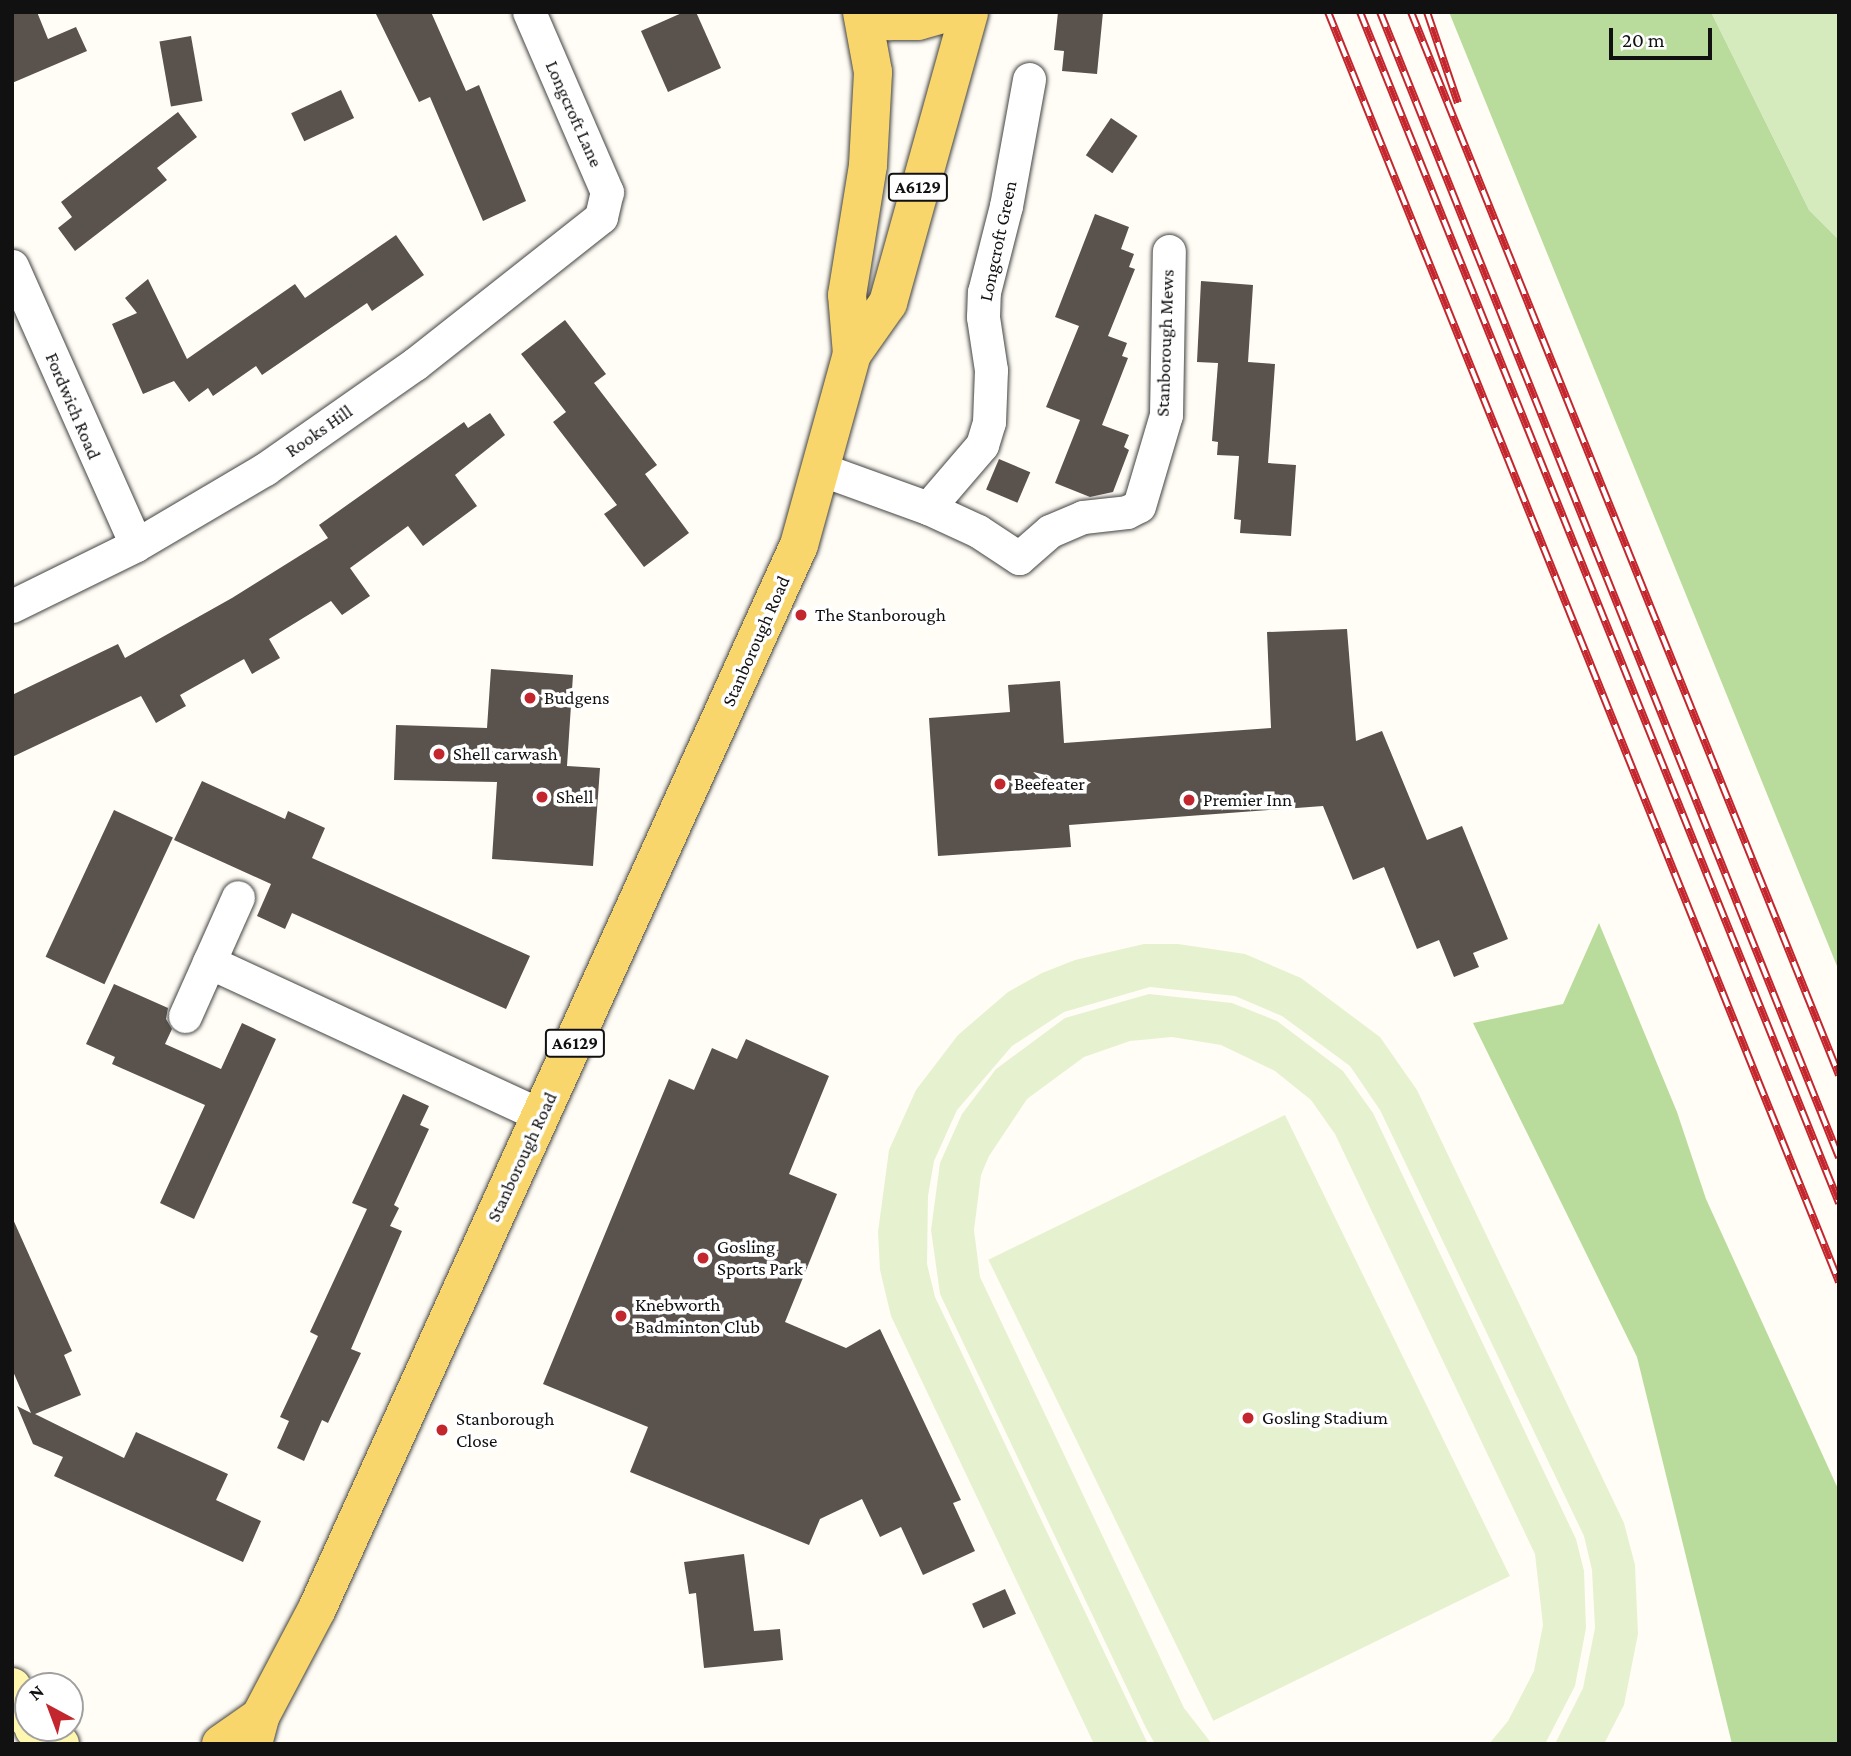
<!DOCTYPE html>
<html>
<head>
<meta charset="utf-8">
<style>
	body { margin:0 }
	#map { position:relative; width:1851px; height:1756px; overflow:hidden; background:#fffdf5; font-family:"Crimson Pro",serif }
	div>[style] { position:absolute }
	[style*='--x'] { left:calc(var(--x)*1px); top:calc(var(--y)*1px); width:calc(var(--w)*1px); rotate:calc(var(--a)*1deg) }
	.green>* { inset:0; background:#d5ebbd }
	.forest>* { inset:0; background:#b9dc9c }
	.pitch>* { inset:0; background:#e6f2cf; transform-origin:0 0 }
	.building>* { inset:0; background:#5a524d; transform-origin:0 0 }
	.roads { filter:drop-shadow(0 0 2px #444) drop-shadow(0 0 2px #444) }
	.street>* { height:33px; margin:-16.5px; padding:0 16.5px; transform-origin:16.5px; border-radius:16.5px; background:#fff }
	.secondary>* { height:38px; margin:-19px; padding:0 19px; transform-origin:19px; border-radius:19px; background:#fff6b0 }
	.primary>* { height:38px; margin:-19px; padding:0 19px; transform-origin:19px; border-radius:19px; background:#f9d66b }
	.rail>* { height:8px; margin-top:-4px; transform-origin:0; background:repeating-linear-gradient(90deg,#fff 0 16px,#c4262e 0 32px); box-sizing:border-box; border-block:2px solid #c4262e }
	.dots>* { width:19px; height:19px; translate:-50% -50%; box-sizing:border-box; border:4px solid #fff; border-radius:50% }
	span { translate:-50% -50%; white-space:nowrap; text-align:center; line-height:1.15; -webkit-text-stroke:7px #fff; paint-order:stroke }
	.shield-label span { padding:2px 5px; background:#fff; border:2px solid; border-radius:5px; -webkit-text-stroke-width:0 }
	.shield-label { font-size:18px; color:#111; font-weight:700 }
	.street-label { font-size:19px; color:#111 }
	.poi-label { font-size:19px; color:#111 }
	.left { translate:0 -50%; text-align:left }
	.frame { position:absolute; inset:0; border:14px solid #111; pointer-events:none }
	.north { position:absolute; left:14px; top:1672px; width:70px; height:70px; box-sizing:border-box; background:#fff; border:2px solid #a0a0a0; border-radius:50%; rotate:319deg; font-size:19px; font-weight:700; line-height:28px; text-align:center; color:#111 }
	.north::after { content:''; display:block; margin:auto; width:24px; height:32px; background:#c4262e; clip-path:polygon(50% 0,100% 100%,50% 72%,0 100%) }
	.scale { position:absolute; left:1609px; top:28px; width:103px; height:32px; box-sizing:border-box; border:4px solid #111; border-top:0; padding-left:9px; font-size:21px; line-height:24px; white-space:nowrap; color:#111; -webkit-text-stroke:5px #fff; paint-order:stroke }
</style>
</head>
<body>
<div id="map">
	<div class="green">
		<div style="clip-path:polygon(1711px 12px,1839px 12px,1839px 240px,1809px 210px)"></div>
	</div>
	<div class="forest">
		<div style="clip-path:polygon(1449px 12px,1711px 12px,1809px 210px,1839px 240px,1839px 971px)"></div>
		<div style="clip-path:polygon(1599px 923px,1677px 1112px,1706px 1199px,1839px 1491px,1839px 1744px,1732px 1744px,1637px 1357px,1473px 1023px,1563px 1004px)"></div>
	</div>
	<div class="pitch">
		<div style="clip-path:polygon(1144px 944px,1178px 944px,1245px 954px,1301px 978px,1380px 1037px,1417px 1090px,1624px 1523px,1635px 1565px,1638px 1634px,1624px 1705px,1604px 1744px,1555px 1744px,1583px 1688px,1595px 1628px,1592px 1570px,1584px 1536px,1380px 1110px,1350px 1066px,1282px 1016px,1235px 996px,1150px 987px,1064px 1012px,1012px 1046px,957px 1110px,934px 1161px,928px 1196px,927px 1264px,935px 1297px,1148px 1744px,1094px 1744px,891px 1316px,880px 1270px,878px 1232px,889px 1150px,916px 1090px,958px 1035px,1008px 992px,1042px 973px,1075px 960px)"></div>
		<div style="clip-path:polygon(1149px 994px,1232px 1003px,1277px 1021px,1343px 1071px,1373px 1113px,1576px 1539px,1584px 1571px,1586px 1628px,1575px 1686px,1545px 1744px,1489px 1744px,1508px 1721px,1534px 1671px,1543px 1625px,1535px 1554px,1335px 1134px,1311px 1100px,1275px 1071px,1221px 1045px,1172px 1037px,1130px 1041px,1084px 1057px,1027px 1099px,989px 1156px,981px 1175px,974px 1230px,980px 1277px,1184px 1708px,1212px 1744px,1155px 1744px,1146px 1728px,940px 1294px,931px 1230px,940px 1163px,962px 1114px,996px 1069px,1065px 1018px)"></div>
		<div style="left:1285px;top:1115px;width:513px;height:330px;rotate:64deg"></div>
	</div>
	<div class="building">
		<div style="clip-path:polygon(12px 12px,37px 12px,48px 39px,76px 27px,87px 51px,12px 83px)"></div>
		<div style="clip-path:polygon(375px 12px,431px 12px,466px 91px,479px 85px,526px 201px,483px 221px,430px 97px,419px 102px)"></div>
		<div style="clip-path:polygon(684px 12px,696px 12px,721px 68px,668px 92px,641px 31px)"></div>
		<div style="clip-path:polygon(1058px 12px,1103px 12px,1097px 74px,1062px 71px,1064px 51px,1054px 50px)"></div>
		<div style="left:191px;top:36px;width:66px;height:32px;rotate:80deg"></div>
		<div style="left:341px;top:90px;width:31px;height:55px;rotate:65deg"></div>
		<div style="clip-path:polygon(178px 112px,197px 137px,157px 168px,167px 180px,75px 251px,58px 228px,72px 217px,61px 202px)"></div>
		<div style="left:1111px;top:118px;width:32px;height:45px;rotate:34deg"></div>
		<div style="clip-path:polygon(1095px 214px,1129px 227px,1121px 249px,1134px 254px,1129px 267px,1135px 269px,1108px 336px,1127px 343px,1122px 356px,1128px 358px,1102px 425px,1129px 435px,1124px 447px,1129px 450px,1113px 492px,1090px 497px,1055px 483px,1080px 420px,1046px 407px,1079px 326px,1055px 317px)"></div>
		<div style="clip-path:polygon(396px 235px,424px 275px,372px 311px,367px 303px,262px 375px,256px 366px,213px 396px,208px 388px,189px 402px,174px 381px,143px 394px,112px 324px,137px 313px,125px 298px,148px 279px,187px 359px,295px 284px,305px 298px)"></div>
		<div style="clip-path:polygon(1201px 281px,1253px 285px,1248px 362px,1275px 364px,1268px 463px,1296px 465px,1291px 536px,1240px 533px,1241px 520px,1234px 519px,1239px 456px,1217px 455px,1218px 442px,1212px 441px,1218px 363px,1197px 362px)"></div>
		<div style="clip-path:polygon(565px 320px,606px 374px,594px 383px,657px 465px,645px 474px,689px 533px,644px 567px,604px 514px,617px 505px,553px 422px,566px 412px,521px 354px)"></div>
		<div style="clip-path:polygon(490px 413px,505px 435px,455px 475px,477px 506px,423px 546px,408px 526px,350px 568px,370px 596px,342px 615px,331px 601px,269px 639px,280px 658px,252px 674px,244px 659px,180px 695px,186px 706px,156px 723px,141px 696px,12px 757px,12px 695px,118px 644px,125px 658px,232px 598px,328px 538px,319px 525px,464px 422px,468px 428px)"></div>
		<div style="left:999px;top:459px;width:34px;height:33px;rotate:23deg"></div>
		<div style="clip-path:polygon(1347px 629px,1356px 741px,1382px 731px,1427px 840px,1462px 826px,1508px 939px,1473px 953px,1479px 967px,1454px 977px,1439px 940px,1417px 949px,1384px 867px,1353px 880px,1323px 806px,1069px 825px,1071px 847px,938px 856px,929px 718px,1010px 712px,1008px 685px,1060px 681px,1064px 743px,1271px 728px,1267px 632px)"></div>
		<div style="clip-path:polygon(491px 669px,573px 675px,567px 766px,600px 768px,593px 866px,492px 859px,497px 782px,394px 780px,396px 725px,487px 728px)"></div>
		<div style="clip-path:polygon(202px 781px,285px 819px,288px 811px,325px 828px,312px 858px,530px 956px,506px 1009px,292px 913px,285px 929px,257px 916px,271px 884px,174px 840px)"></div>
		<div style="left:114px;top:810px;width:65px;height:162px;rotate:25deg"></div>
		<div style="clip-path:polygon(114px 984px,168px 1008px,166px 1019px,172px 1029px,165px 1044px,221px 1069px,242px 1023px,276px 1039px,194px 1219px,160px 1203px,205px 1105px,112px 1064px,115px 1057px,86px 1044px)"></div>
		<div style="clip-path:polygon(746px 1039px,829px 1076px,789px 1174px,837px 1194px,785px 1322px,846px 1348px,880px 1329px,961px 1500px,953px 1503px,975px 1551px,923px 1575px,901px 1527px,880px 1537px,862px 1499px,820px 1519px,809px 1545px,630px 1472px,648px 1427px,543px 1384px,669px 1079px,694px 1090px,712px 1048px,737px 1059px)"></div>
		<div style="clip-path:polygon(403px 1094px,429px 1106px,420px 1125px,429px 1129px,394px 1205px,399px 1208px,390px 1226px,402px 1231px,351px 1349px,361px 1353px,328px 1423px,322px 1420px,304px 1461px,277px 1448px,289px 1421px,280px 1417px,318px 1336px,310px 1332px,367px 1209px,352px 1203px)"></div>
		<div style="clip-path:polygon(12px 1217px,72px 1351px,64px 1355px,81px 1395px,35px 1414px,124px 1458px,136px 1432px,228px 1474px,216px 1500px,261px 1521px,243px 1562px,54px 1476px,63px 1457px,33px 1444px,17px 1406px,31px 1413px,12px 1369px)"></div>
		<div style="clip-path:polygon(744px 1554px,754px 1631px,780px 1629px,783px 1660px,704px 1668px,696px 1593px,689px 1594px,684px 1562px)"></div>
		<div style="left:1005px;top:1589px;width:27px;height:36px;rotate:66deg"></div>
	</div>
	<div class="roads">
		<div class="street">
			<div style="--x:12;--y:266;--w:305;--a:66"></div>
			<div style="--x:823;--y:470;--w:112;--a:19.9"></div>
			<div style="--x:928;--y:508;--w:55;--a:24.7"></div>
			<div style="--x:978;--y:531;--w:49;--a:33.4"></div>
			<div style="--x:1019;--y:558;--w:41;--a:-41.1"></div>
			<div style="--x:1050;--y:531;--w:36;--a:-23"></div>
			<div style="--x:1083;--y:517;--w:44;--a:-6.5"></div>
			<div style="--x:1127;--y:512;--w:13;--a:-27"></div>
			<div style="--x:1139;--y:506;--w:95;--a:-73.5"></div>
			<div style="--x:1166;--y:415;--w:164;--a:-89"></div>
			<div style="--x:928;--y:508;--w:83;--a:-49.4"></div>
			<div style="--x:982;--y:445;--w:24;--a:-73"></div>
			<div style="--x:989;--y:422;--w:52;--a:-87.8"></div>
			<div style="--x:991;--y:370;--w:54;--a:-98.6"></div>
			<div style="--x:983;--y:317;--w:25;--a:-88"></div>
			<div style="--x:984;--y:292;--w:89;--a:-75.7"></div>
			<div style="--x:1006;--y:206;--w:129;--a:-79.7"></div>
			<div style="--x:12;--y:606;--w:138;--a:-26.2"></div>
			<div style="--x:136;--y:545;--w:150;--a:-30.5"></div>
			<div style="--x:265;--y:469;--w:183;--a:-35"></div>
			<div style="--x:415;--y:364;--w:237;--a:-38.3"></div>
			<div style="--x:601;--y:217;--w:26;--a:-77"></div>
			<div style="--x:607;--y:192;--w:196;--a:-113.4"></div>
			<div style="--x:209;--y:962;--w:365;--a:24.8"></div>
			<div style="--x:185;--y:1016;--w:130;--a:-66"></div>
		</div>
		<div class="secondary">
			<div style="--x:12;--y:1687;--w:36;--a:63"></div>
			<div style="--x:34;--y:1729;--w:30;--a:30"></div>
		</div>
		<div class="primary">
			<div style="--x:865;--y:12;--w:26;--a:21"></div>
			<div style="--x:889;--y:21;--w:29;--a:0"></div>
			<div style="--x:918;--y:21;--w:33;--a:-16"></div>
			<div style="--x:852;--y:354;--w:62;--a:-54.8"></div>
			<div style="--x:888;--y:303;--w:302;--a:-74.4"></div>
			<div style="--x:221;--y:1744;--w:47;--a:-34.7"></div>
			<div style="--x:253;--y:1744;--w:28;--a:-75"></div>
			<div style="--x:260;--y:1717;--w:122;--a:-62.2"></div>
			<div style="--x:317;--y:1609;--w:1168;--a:-65.63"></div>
			<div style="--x:799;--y:545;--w:198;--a:-74.5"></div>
			<div style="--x:852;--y:354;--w:59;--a:-94.8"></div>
			<div style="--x:847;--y:295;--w:132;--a:-80.8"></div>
			<div style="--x:868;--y:165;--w:93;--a:-86.9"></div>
			<div style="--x:873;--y:72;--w:61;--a:-100.4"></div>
		</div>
	</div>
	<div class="rail">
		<div style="--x:1328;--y:12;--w:1369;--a:68.08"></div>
		<div style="--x:1360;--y:12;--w:1284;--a:68.09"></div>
		<div style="--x:1380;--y:12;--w:1234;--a:68.16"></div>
		<div style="--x:1411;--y:12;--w:1146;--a:68.07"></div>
		<div style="--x:1427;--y:12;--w:96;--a:71.2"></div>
	</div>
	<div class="dots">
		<div style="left:801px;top:615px;background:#c4262e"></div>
		<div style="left:530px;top:698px;background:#c4262e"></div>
		<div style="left:439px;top:754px;background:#c4262e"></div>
		<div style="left:1000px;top:784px;background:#c4262e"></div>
		<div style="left:542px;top:797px;background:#c4262e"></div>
		<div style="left:1189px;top:800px;background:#c4262e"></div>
		<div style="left:703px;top:1258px;background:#c4262e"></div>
		<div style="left:621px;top:1316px;background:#c4262e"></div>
		<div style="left:1248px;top:1418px;background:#c4262e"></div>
		<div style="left:442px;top:1430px;background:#c4262e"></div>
	</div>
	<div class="shield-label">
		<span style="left:918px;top:187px">A6129</span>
		<span style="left:575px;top:1043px">A6129</span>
	</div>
	<div class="street-label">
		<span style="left:574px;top:114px;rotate:66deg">Longcroft Lane</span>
		<span style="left:998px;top:241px;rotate:-78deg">Longcroft Green</span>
		<span style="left:1165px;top:343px;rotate:-88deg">Stanborough Mews</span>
		<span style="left:73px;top:406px;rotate:67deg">Fordwich Road</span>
		<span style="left:319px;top:431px;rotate:-35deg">Rooks Hill</span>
		<span style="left:756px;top:641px;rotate:-66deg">Stanborough Road</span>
		<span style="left:522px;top:1157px;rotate:-65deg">Stanborough Road</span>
	</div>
	<div class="poi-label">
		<span class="left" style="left:815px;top:615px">The Stanborough</span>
		<span class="left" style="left:544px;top:698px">Budgens</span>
		<span class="left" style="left:453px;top:754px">Shell carwash</span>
		<span class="left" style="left:1014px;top:784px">Beefeater</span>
		<span class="left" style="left:556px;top:797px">Shell</span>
		<span class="left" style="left:1203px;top:800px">Premier Inn</span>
		<span class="left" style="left:717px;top:1258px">Gosling<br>Sports Park</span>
		<span class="left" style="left:635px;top:1316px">Knebworth<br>Badminton Club</span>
		<span class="left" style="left:1262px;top:1418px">Gosling Stadium</span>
		<span class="left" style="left:456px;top:1430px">Stanborough<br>Close</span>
	</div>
	<div class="frame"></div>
	<div class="north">N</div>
	<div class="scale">20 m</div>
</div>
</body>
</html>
